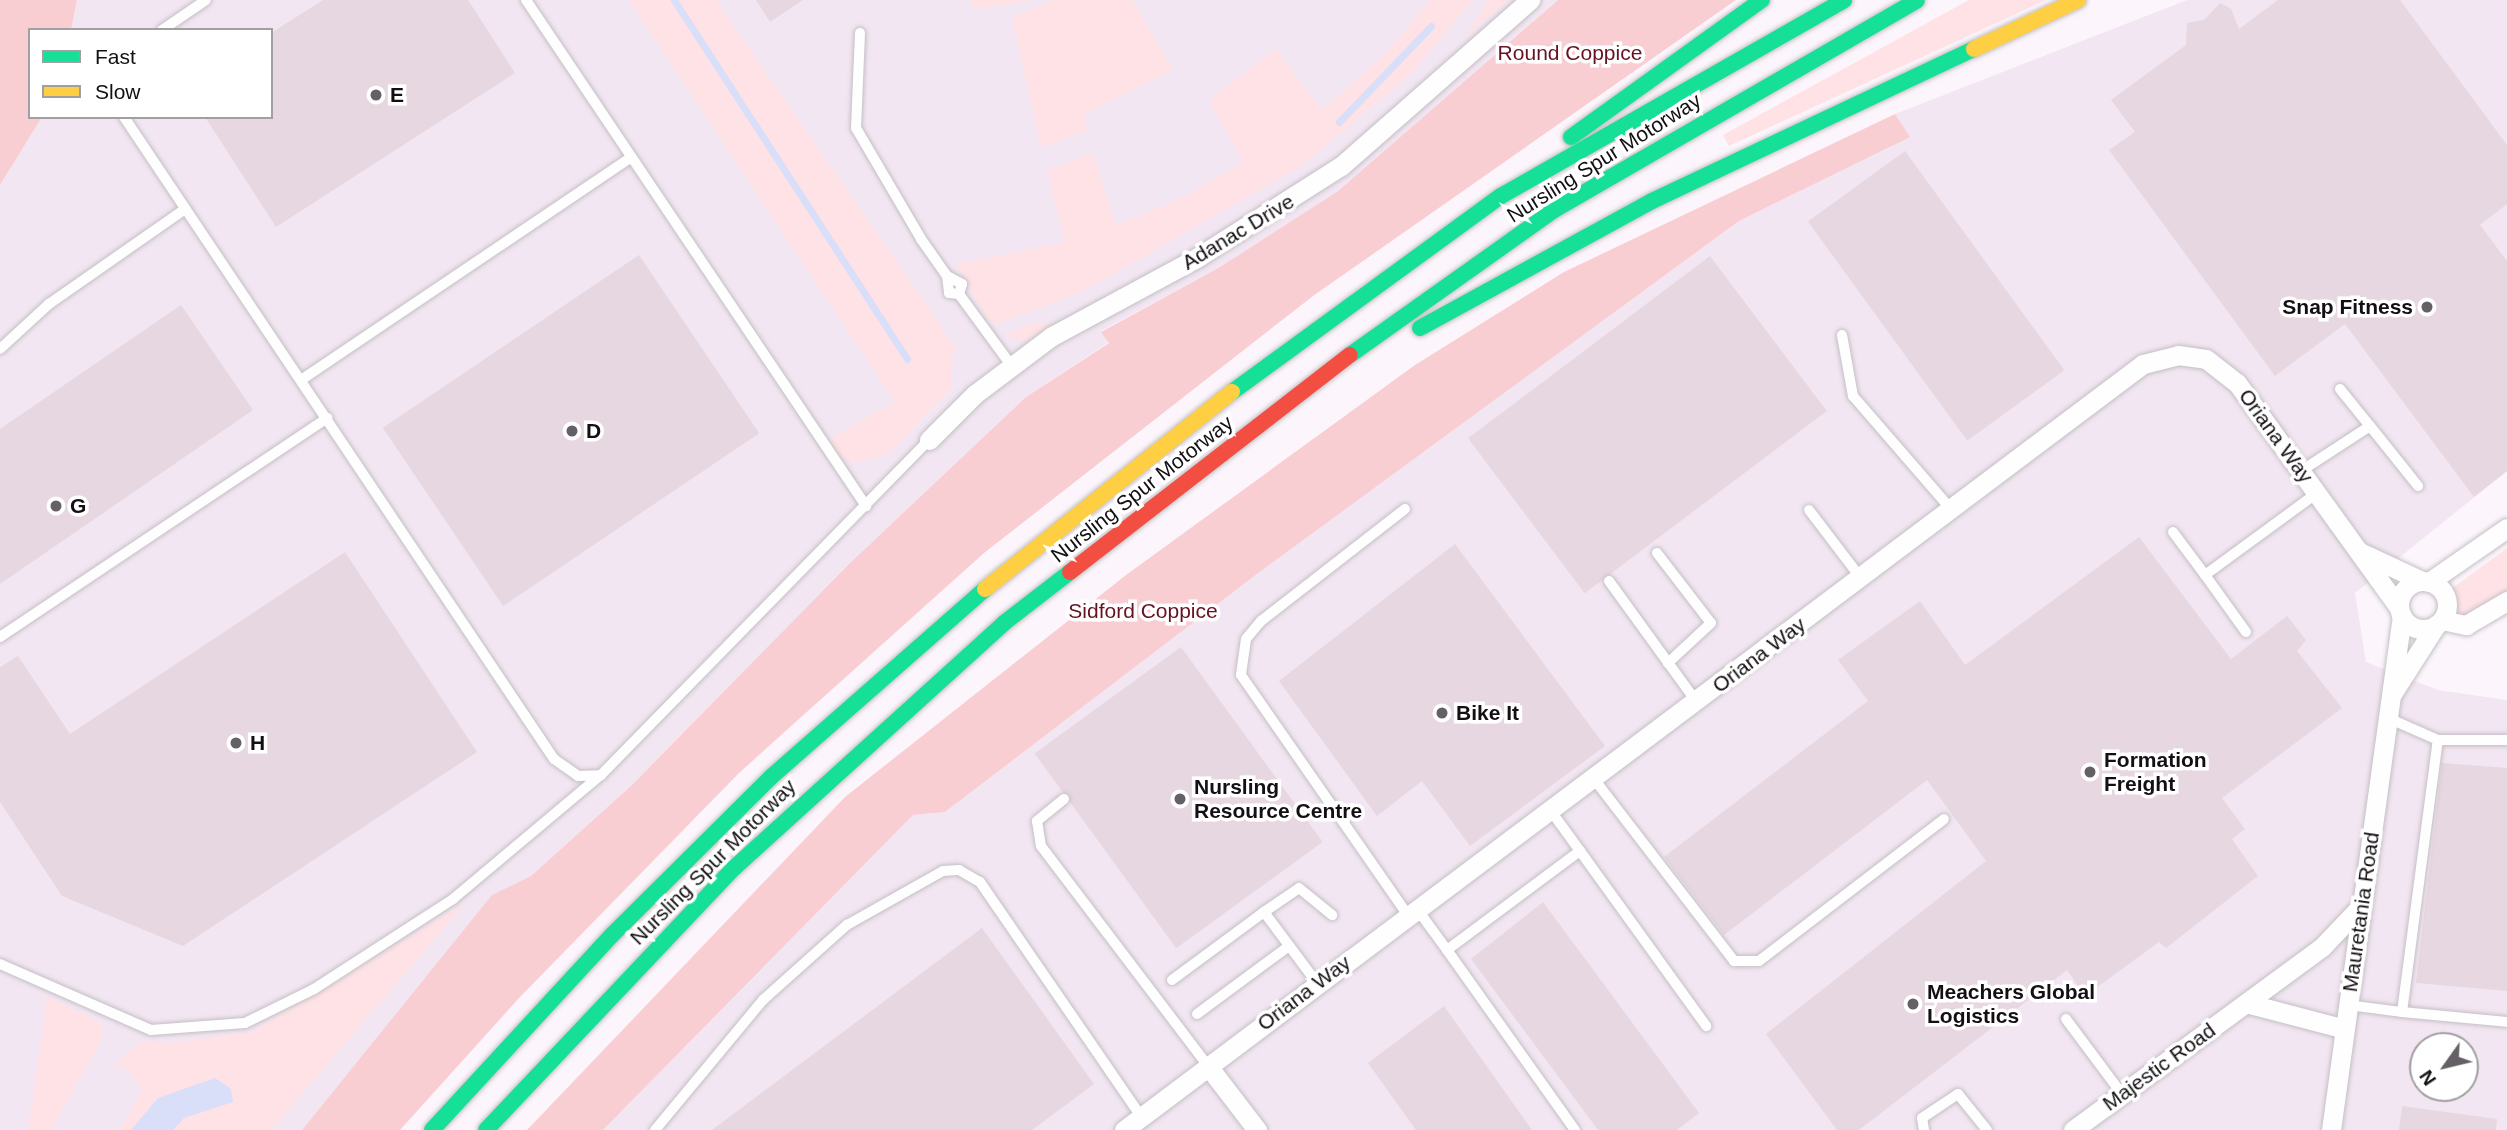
<!DOCTYPE html>
<html>
<head>
<meta charset="utf-8">
<style>
	body { margin:0 }
	#map { position:relative; width:2507px; height:1130px; overflow:hidden; background:#fcf6fc; font-family:Arial,sans-serif }
	div>[style] { position:absolute }
	[style*='--x'] { left:calc(var(--x)*1px); top:calc(var(--y)*1px); width:calc(var(--w)*1px); rotate:calc(var(--a)*1deg) }
	.built>* { inset:0; background:#f2e6f2 }
	.green>* { inset:0; background:#fee2e5 }
	.forest>* { inset:0; background:#f9ced3 }
	.water>* { inset:0; background:#d9def9 }
	.stream>* { height:7px; margin:-3.5px; padding:0 3.5px; transform-origin:3.5px; border-radius:3.5px; background:#d9def9 }
	.building>* { inset:0; background:#e7d7e0; transform-origin:0 0 }
	.roads { filter:drop-shadow(0 0 2px #c4c0c4) drop-shadow(0 0 2px #c4c0c4) }
	.lane>* { height:10px; margin:-5px; padding:0 5px; transform-origin:5px; border-radius:5px; background:#fffeff }
	.street>* { height:19px; margin:-9.5px; padding:0 9.5px; transform-origin:9.5px; border-radius:9.5px; background:#fffeff }
	.street>.ring { margin:-9.5px; padding:0; box-sizing:content-box; background:none; border:19px solid #fffeff; border-radius:50% }
	.fast>* { height:16px; margin:-8px; padding:0 8px; transform-origin:8px; border-radius:8px; background:#16e098 }
	.slow>* { height:16px; margin:-8px; padding:0 8px; transform-origin:8px; border-radius:8px; background:#ffcf43 }
	.jam>* { height:16px; margin:-8px; padding:0 8px; transform-origin:8px; border-radius:8px; background:#f24e42 }
	.dots>* { width:19px; height:19px; translate:-50% -50%; box-sizing:border-box; border:4px solid #fff; border-radius:50% }
	span { translate:-50% -50%; white-space:nowrap; text-align:center; line-height:1.15; -webkit-text-stroke:7px #fff; paint-order:stroke }
	.park-label { font-size:21px; color:#671123 }
	.poi-label { font-size:21px; color:#130f13; font-weight:700 }
	.left { translate:0 -50%; text-align:left }
	.right { translate:-100% -50%; text-align:right }
	.street-label { font-size:21px; color:#130f13 }
	.legend { position:absolute; left:28px; top:28px; width:245px; height:91px; box-sizing:border-box; background:#fff; border:2px solid #a19fa1; margin:0; padding:9px 12px; list-style:none; font-size:21px; color:#130f13 }
	.legend li { display:flex; align-items:center; gap:14px; height:35px }
	.legend b { width:35px; border:2px solid #a19fa1 }
	.north { position:absolute; left:2409px; top:1032px; width:70px; height:70px; box-sizing:border-box; background:#fff; border:2px solid #a19fa1; border-radius:50%; rotate:236deg; font-size:19px; font-weight:700; line-height:28px; text-align:center; color:#130f13 }
	.north::after { content:''; display:block; margin:auto; width:24px; height:32px; background:#656065; clip-path:polygon(50% 0,100% 100%,50% 72%,0 100%) }
</style>
</head>
<body>
<div id="map">
	<div class="built">
		<div style="clip-path:polygon(77px 0,1558px 0,1338px 191px,1220px 267px,1101px 331px,1109px 342px,1026px 397px,850px 563px,632px 785px,531px 876px,492px 896px,302px 1130px,0 1130px,0 185px,42px 117px,271px 117px,271px 30px,71px 30px)"></div>
		<div style="clip-path:polygon(evenodd,2187px 0,2507px 0,2507px 471px,2355px 593px,2366px 662px,2438px 690px,2507px 700px,2507px 1130px,603px 1130px,913px 815px,945px 812px,1257px 574px,1739px 221px,1909px 137px,1895px 114px,2187px 0,2423px 1046px,2465px 1046px,2465px 1088px,2423px 1088px,2423px 1046px)"></div>
	</div>
	<div class="green">
		<div style="clip-path:polygon(629px 0,716px 0,958px 351px,952px 355px,951px 389px,888px 454px,855px 463px,838px 455px,831px 440px,837px 434px,895px 402px)"></div>
		<div style="clip-path:polygon(971px 0,1032px 0,973px 10px)"></div>
		<div style="clip-path:polygon(1053px 0,1132px 0,1173px 70px,1085px 114px,1087px 131px,1041px 147px,1012px 17px)"></div>
		<div style="clip-path:polygon(1430px 0,1472px 0,1411px 74px,1301px 166px,1080px 293px,995px 324px,988px 319px,956px 264px,1065px 242px,1047px 171px,1093px 153px,1116px 225px,1180px 199px,1243px 162px,1209px 100px,1276px 49px,1322px 110px,1387px 52px)"></div>
		<div style="clip-path:polygon(1488px 0,1508px 0,1466px 37px,1480px 14px)"></div>
		<div style="clip-path:polygon(1969px 0,2046px 0,1729px 146px,1723px 135px)"></div>
		<div style="clip-path:polygon(1057px 322px,1026px 341px,1003px 335px,1027px 325px)"></div>
		<div style="clip-path:polygon(2507px 548px,2507px 593px,2469px 617px,2458px 617px,2451px 589px)"></div>
		<div style="clip-path:polygon(465px 903px,271px 1130px,120px 1130px,142px 1089px,127px 1069px,114px 1067px,133px 1047px,144px 1040px,171px 1043px,254px 1031px)"></div>
		<div style="clip-path:polygon(47px 996px,103px 1024px,100px 1042px,51px 1130px,28px 1130px)"></div>
	</div>
	<div class="forest">
		<div style="clip-path:polygon(0 0,77px 0,71px 30px,30px 30px,30px 117px,42px 117px,0 185px)"></div>
		<div style="clip-path:polygon(1558px 0,1736px 0,1313px 296px,984px 553px,739px 773px,520px 997px,400px 1130px,302px 1130px,492px 895px,531px 876px,632px 785px,850px 563px,1026px 397px,1109px 343px,1101px 332px,1220px 267px,1338px 191px)"></div>
		<div style="clip-path:polygon(1895px 114px,1910px 137px,1739px 221px,1257px 574px,945px 812px,913px 815px,603px 1130px,527px 1130px,845px 797px,1126px 575px,1415px 365px,1564px 272px)"></div>
	</div>
	<div class="water">
		<div style="clip-path:polygon(215px 1078px,231px 1089px,233px 1102px,184px 1118px,173px 1130px,131px 1130px,158px 1098px)"></div>
	</div>
	<div class="stream">
		<div style="--x:674;--y:0;--w:428;--a:57"></div>
		<div style="--x:1339;--y:122;--w:133;--a:-46.2"></div>
	</div>
	<div class="building">
		<div style="clip-path:polygon(323px 0,468px 0,515px 73px,276px 227px,205px 117px,271px 117px,271px 33px)"></div>
		<div style="clip-path:polygon(756px 0,803px 0,770px 22px)"></div>
		<div style="clip-path:polygon(2278px 0,2400px 0,2507px 145px,2507px 204px,2480px 225px,2507px 261px,2507px 471px,2474px 497px,2345px 324px,2275px 376px,2109px 150px,2135px 132px,2111px 100px,2186px 45px,2187px 23px,2204px 20px,2220px 3px,2231px 9px,2239px 29px)"></div>
		<div style="left:1905px;top:151px;width:271px;height:120px;rotate:54deg"></div>
		<div style="left:639px;top:255px;width:215px;height:309px;rotate:56deg"></div>
		<div style="left:1710px;top:256px;width:194px;height:303px;rotate:53deg"></div>
		<div style="clip-path:polygon(181px 305px,253px 410px,0 584px,0 429px)"></div>
		<div style="clip-path:polygon(2139px 537px,2231px 659px,2287px 616px,2306px 640px,2297px 651px,2342px 708px,2222px 798px,2245px 829px,2232px 839px,2258px 876px,2166px 948px,2159px 942px,2085px 996px,2067px 970px,1859px 1130px,1837px 1130px,1766px 1034px,1986px 861px,1927px 780px,1724px 935px,1664px 857px,1868px 701px,1838px 660px,1920px 601px,1965px 665px)"></div>
		<div style="clip-path:polygon(1455px 544px,1605px 746px,1470px 846px,1422px 781px,1377px 816px,1279px 681px)"></div>
		<div style="clip-path:polygon(345px 552px,477px 752px,183px 946px,62px 896px,0 802px,0 667px,18px 656px,70px 734px)"></div>
		<div style="left:1181px;top:647px;width:241px;height:181px;rotate:54deg"></div>
		<div style="clip-path:polygon(2442px 763px,2507px 768px,2507px 991px,2416px 983px)"></div>
		<div style="clip-path:polygon(1543px 902px,1699px 1113px,1677px 1130px,1598px 1130px,1471px 959px)"></div>
		<div style="clip-path:polygon(982px 928px,1094px 1084px,1032px 1130px,712px 1130px)"></div>
		<div style="clip-path:polygon(1444px 1006px,1532px 1130px,1416px 1130px,1368px 1063px)"></div>
		<div style="clip-path:polygon(2402px 1106px,2497px 1119px,2496px 1130px,2399px 1130px)"></div>
	</div>
	<div class="roads">
		<div class="lane">
			<div style="--x:526;--y:0;--w:610;--a:56.1"></div>
			<div style="--x:162;--y:30;--w:53;--a:-34.3"></div>
			<div style="--x:860;--y:33;--w:95;--a:92.4"></div>
			<div style="--x:856;--y:128;--w:129;--a:59.6"></div>
			<div style="--x:921;--y:239;--w:45;--a:54.9"></div>
			<div style="--x:947;--y:276;--w:17;--a:28"></div>
			<div style="--x:962;--y:284;--w:10;--a:107"></div>
			<div style="--x:124;--y:117;--w:773;--a:56.19"></div>
			<div style="--x:554;--y:759;--w:29;--a:35"></div>
			<div style="--x:578;--y:776;--w:23;--a:-2"></div>
			<div style="--x:947;--y:276;--w:17;--a:83"></div>
			<div style="--x:949;--y:293;--w:10;--a:6"></div>
			<div style="--x:959;--y:294;--w:88;--a:53.8"></div>
			<div style="--x:1842;--y:335;--w:62;--a:79.8"></div>
			<div style="--x:1853;--y:396;--w:150;--a:49.1"></div>
			<div style="--x:0;--y:349;--w:67;--a:-42.6"></div>
			<div style="--x:49;--y:304;--w:166;--a:-34.9"></div>
			<div style="--x:301;--y:380;--w:398;--a:-34"></div>
			<div style="--x:2340;--y:389;--w:48;--a:51"></div>
			<div style="--x:2301;--y:471;--w:82;--a:-33.1"></div>
			<div style="--x:2370;--y:426;--w:77;--a:51.3"></div>
			<div style="--x:1405;--y:509;--w:182;--a:142.1"></div>
			<div style="--x:1261;--y:621;--w:23;--a:130"></div>
			<div style="--x:1246;--y:639;--w:36;--a:98"></div>
			<div style="--x:1241;--y:675;--w:292;--a:55.2"></div>
			<div style="--x:1809;--y:510;--w:84;--a:52.7"></div>
			<div style="--x:2173;--y:532;--w:54;--a:53.3"></div>
			<div style="--x:1657;--y:553;--w:88;--a:52.4"></div>
			<div style="--x:1711;--y:623;--w:59;--a:137.1"></div>
			<div style="--x:1609;--y:581;--w:148;--a:54.1"></div>
			<div style="--x:2246;--y:632;--w:70;--a:-125.7"></div>
			<div style="--x:2205;--y:575;--w:139;--a:-36.2"></div>
			<div style="--x:0;--y:637;--w:394;--a:-33.8"></div>
			<div style="--x:2438;--y:740;--w:69;--a:0"></div>
			<div style="--x:1594;--y:779;--w:230;--a:52.4"></div>
			<div style="--x:1734;--y:961;--w:25;--a:0"></div>
			<div style="--x:1759;--y:961;--w:233;--a:-37.5"></div>
			<div style="--x:1064;--y:799;--w:35;--a:141"></div>
			<div style="--x:1037;--y:821;--w:25;--a:81"></div>
			<div style="--x:1041;--y:846;--w:276;--a:52.8"></div>
			<div style="--x:1580;--y:851;--w:216;--a:54.2"></div>
			<div style="--x:1417;--y:909;--w:51;--a:53.8"></div>
			<div style="--x:1447;--y:950;--w:166;--a:-36.7"></div>
			<div style="--x:1580;--y:851;--w:49;--a:-125.9"></div>
			<div style="--x:1264;--y:912;--w:42;--a:-34.4"></div>
			<div style="--x:1299;--y:888;--w:43;--a:39.3"></div>
			<div style="--x:1447;--y:950;--w:221;--a:54.6"></div>
			<div style="--x:0;--y:964;--w:165;--a:23.6"></div>
			<div style="--x:151;--y:1030;--w:94;--a:-4.3"></div>
			<div style="--x:245;--y:1023;--w:77;--a:-26.2"></div>
			<div style="--x:314;--y:989;--w:166;--a:-32.9"></div>
			<div style="--x:453;--y:899;--w:193;--a:-40"></div>
			<div style="--x:601;--y:775;--w:469;--a:-45.6"></div>
			<div style="--x:1172;--y:980;--w:114;--a:-36.5"></div>
			<div style="--x:1264;--y:912;--w:89;--a:53.3"></div>
			<div style="--x:2348;--y:1005;--w:54;--a:7.4"></div>
			<div style="--x:2402;--y:1012;--w:274;--a:-82.5"></div>
			<div style="--x:2438;--y:740;--w:55;--a:-156.3"></div>
			<div style="--x:2402;--y:1012;--w:105;--a:5.4"></div>
			<div style="--x:1197;--y:1014;--w:114;--a:-36.5"></div>
			<div style="--x:2066;--y:1019;--w:94;--a:53.3"></div>
			<div style="--x:655;--y:1130;--w:169;--a:-50.3"></div>
			<div style="--x:763;--y:1000;--w:113;--a:-41.8"></div>
			<div style="--x:847;--y:925;--w:110;--a:-29.4"></div>
			<div style="--x:943;--y:871;--w:16;--a:-4"></div>
			<div style="--x:959;--y:870;--w:24;--a:30"></div>
			<div style="--x:980;--y:882;--w:283;--a:55.5"></div>
			<div style="--x:1924;--y:1130;--w:12;--a:-99"></div>
			<div style="--x:1922;--y:1118;--w:43;--a:-33.7"></div>
			<div style="--x:1958;--y:1094;--w:46;--a:51.1"></div>
		</div>
		<div class="street">
			<div style="--x:929;--y:440;--w:65;--a:-45"></div>
			<div style="--x:975;--y:394;--w:96;--a:-37"></div>
			<div style="--x:1052;--y:336;--w:166;--a:-28.4"></div>
			<div style="--x:1198;--y:257;--w:169;--a:-32.5"></div>
			<div style="--x:1341;--y:166;--w:252;--a:-41.3"></div>
			<div style="--x:2360;--y:552;--w:68;--a:25.1"></div>
			<div class="ring" style="left:2399px;top:581px;width:29px;height:29px"></div>
			<div style="--x:2429;--y:582;--w:95;--a:-34.7"></div>
			<div style="--x:2442;--y:620;--w:25;--a:12"></div>
			<div style="--x:2466;--y:625;--w:48;--a:-30.3"></div>
			<div style="--x:2392;--y:694;--w:82;--a:-57.5"></div>
			<div style="--x:2246;--y:1003;--w:102;--a:14.7"></div>
			<div style="--x:1208;--y:1066;--w:81;--a:52.6"></div>
			<div style="--x:1124;--y:1130;--w:1275;--a:-36.93"></div>
			<div style="--x:2143;--y:364;--w:36;--a:-14"></div>
			<div style="--x:2178;--y:355;--w:28;--a:8"></div>
			<div style="--x:2206;--y:359;--w:39;--a:38"></div>
			<div style="--x:2237;--y:383;--w:277;--a:54.2"></div>
			<div style="--x:2073;--y:1130;--w:309;--a:-36.3"></div>
			<div style="--x:2322;--y:947;--w:57;--a:-46.4"></div>
			<div style="--x:2331;--y:1130;--w:519;--a:-82.14"></div>
		</div>
		<div class="fast">
			<div style="--x:1571;--y:137;--w:235;--a:-35.7"></div>
			<div style="--x:1420;--y:328;--w:264;--a:-28.7"></div>
			<div style="--x:1652;--y:201;--w:356;--a:-25.3"></div>
			<div style="--x:1350;--y:355;--w:250;--a:-35.4"></div>
			<div style="--x:1554;--y:210;--w:419;--a:-30"></div>
			<div style="--x:1232;--y:392;--w:333;--a:-36.1"></div>
			<div style="--x:1501;--y:196;--w:395;--a:-29.7"></div>
			<div style="--x:432;--y:1130;--w:265;--a:-47.3"></div>
			<div style="--x:612;--y:935;--w:224;--a:-44.8"></div>
			<div style="--x:771;--y:777;--w:285;--a:-41.3"></div>
			<div style="--x:486;--y:1130;--w:361;--a:-46.6"></div>
			<div style="--x:734;--y:868;--w:365;--a:-42.2"></div>
			<div style="--x:1004;--y:623;--w:83;--a:-37.7"></div>
		</div>
		<div class="slow">
			<div style="--x:1974;--y:49;--w:115;--a:-25.2"></div>
			<div style="--x:985;--y:589;--w:316;--a:-38.6"></div>
		</div>
		<div class="jam">
			<div style="--x:1070;--y:572;--w:354;--a:-37.8"></div>
		</div>
	</div>
	<div class="dots">
		<div style="left:376px;top:95px;background:#656065"></div>
		<div style="left:2427px;top:307px;background:#656065"></div>
		<div style="left:572px;top:431px;background:#656065"></div>
		<div style="left:56px;top:506px;background:#656065"></div>
		<div style="left:1442px;top:713px;background:#656065"></div>
		<div style="left:236px;top:743px;background:#656065"></div>
		<div style="left:2090px;top:772px;background:#656065"></div>
		<div style="left:1180px;top:799px;background:#656065"></div>
		<div style="left:1913px;top:1004px;background:#656065"></div>
	</div>
	<div class="park-label">
		<span style="left:1570px;top:53px">Round Coppice</span>
		<span style="left:1143px;top:611px">Sidford Coppice</span>
	</div>
	<div class="poi-label">
		<span class="left" style="left:390px;top:95px">E</span>
		<span class="right" style="left:2413px;top:307px">Snap Fitness</span>
		<span class="left" style="left:586px;top:431px">D</span>
		<span class="left" style="left:70px;top:506px">G</span>
		<span class="left" style="left:1456px;top:713px">Bike It</span>
		<span class="left" style="left:250px;top:743px">H</span>
		<span class="left" style="left:2104px;top:772px">Formation<br>Freight</span>
		<span class="left" style="left:1194px;top:799px">Nursling<br>Resource Centre</span>
		<span class="left" style="left:1927px;top:1004px">Meachers Global<br>Logistics</span>
	</div>
	<div class="street-label">
		<span style="left:1604px;top:158px;rotate:-32deg">Nursling Spur Motorway</span>
		<span style="left:1238px;top:232px;rotate:-31deg">Adanac Drive</span>
		<span style="left:2276px;top:436px;rotate:54deg">Oriana Way</span>
		<span style="left:1142px;top:489px;rotate:-38deg">Nursling Spur Motorway</span>
		<span style="left:1759px;top:655px;rotate:-37deg">Oriana Way</span>
		<span style="left:713px;top:862px;rotate:-45deg">Nursling Spur Motorway</span>
		<span style="left:2361px;top:912px;rotate:-82deg">Mauretania Road</span>
		<span style="left:1304px;top:993px;rotate:-37deg">Oriana Way</span>
		<span style="left:2159px;top:1067px;rotate:-36deg">Majestic Road</span>
	</div>
	<ul class="legend">
	<li><b style="height:9px;background:#16e098"></b>Fast</li>
	<li><b style="height:9px;background:#ffcf43"></b>Slow</li>
	</ul>
	<div class="north">N</div>
</div>
</body>
</html>
